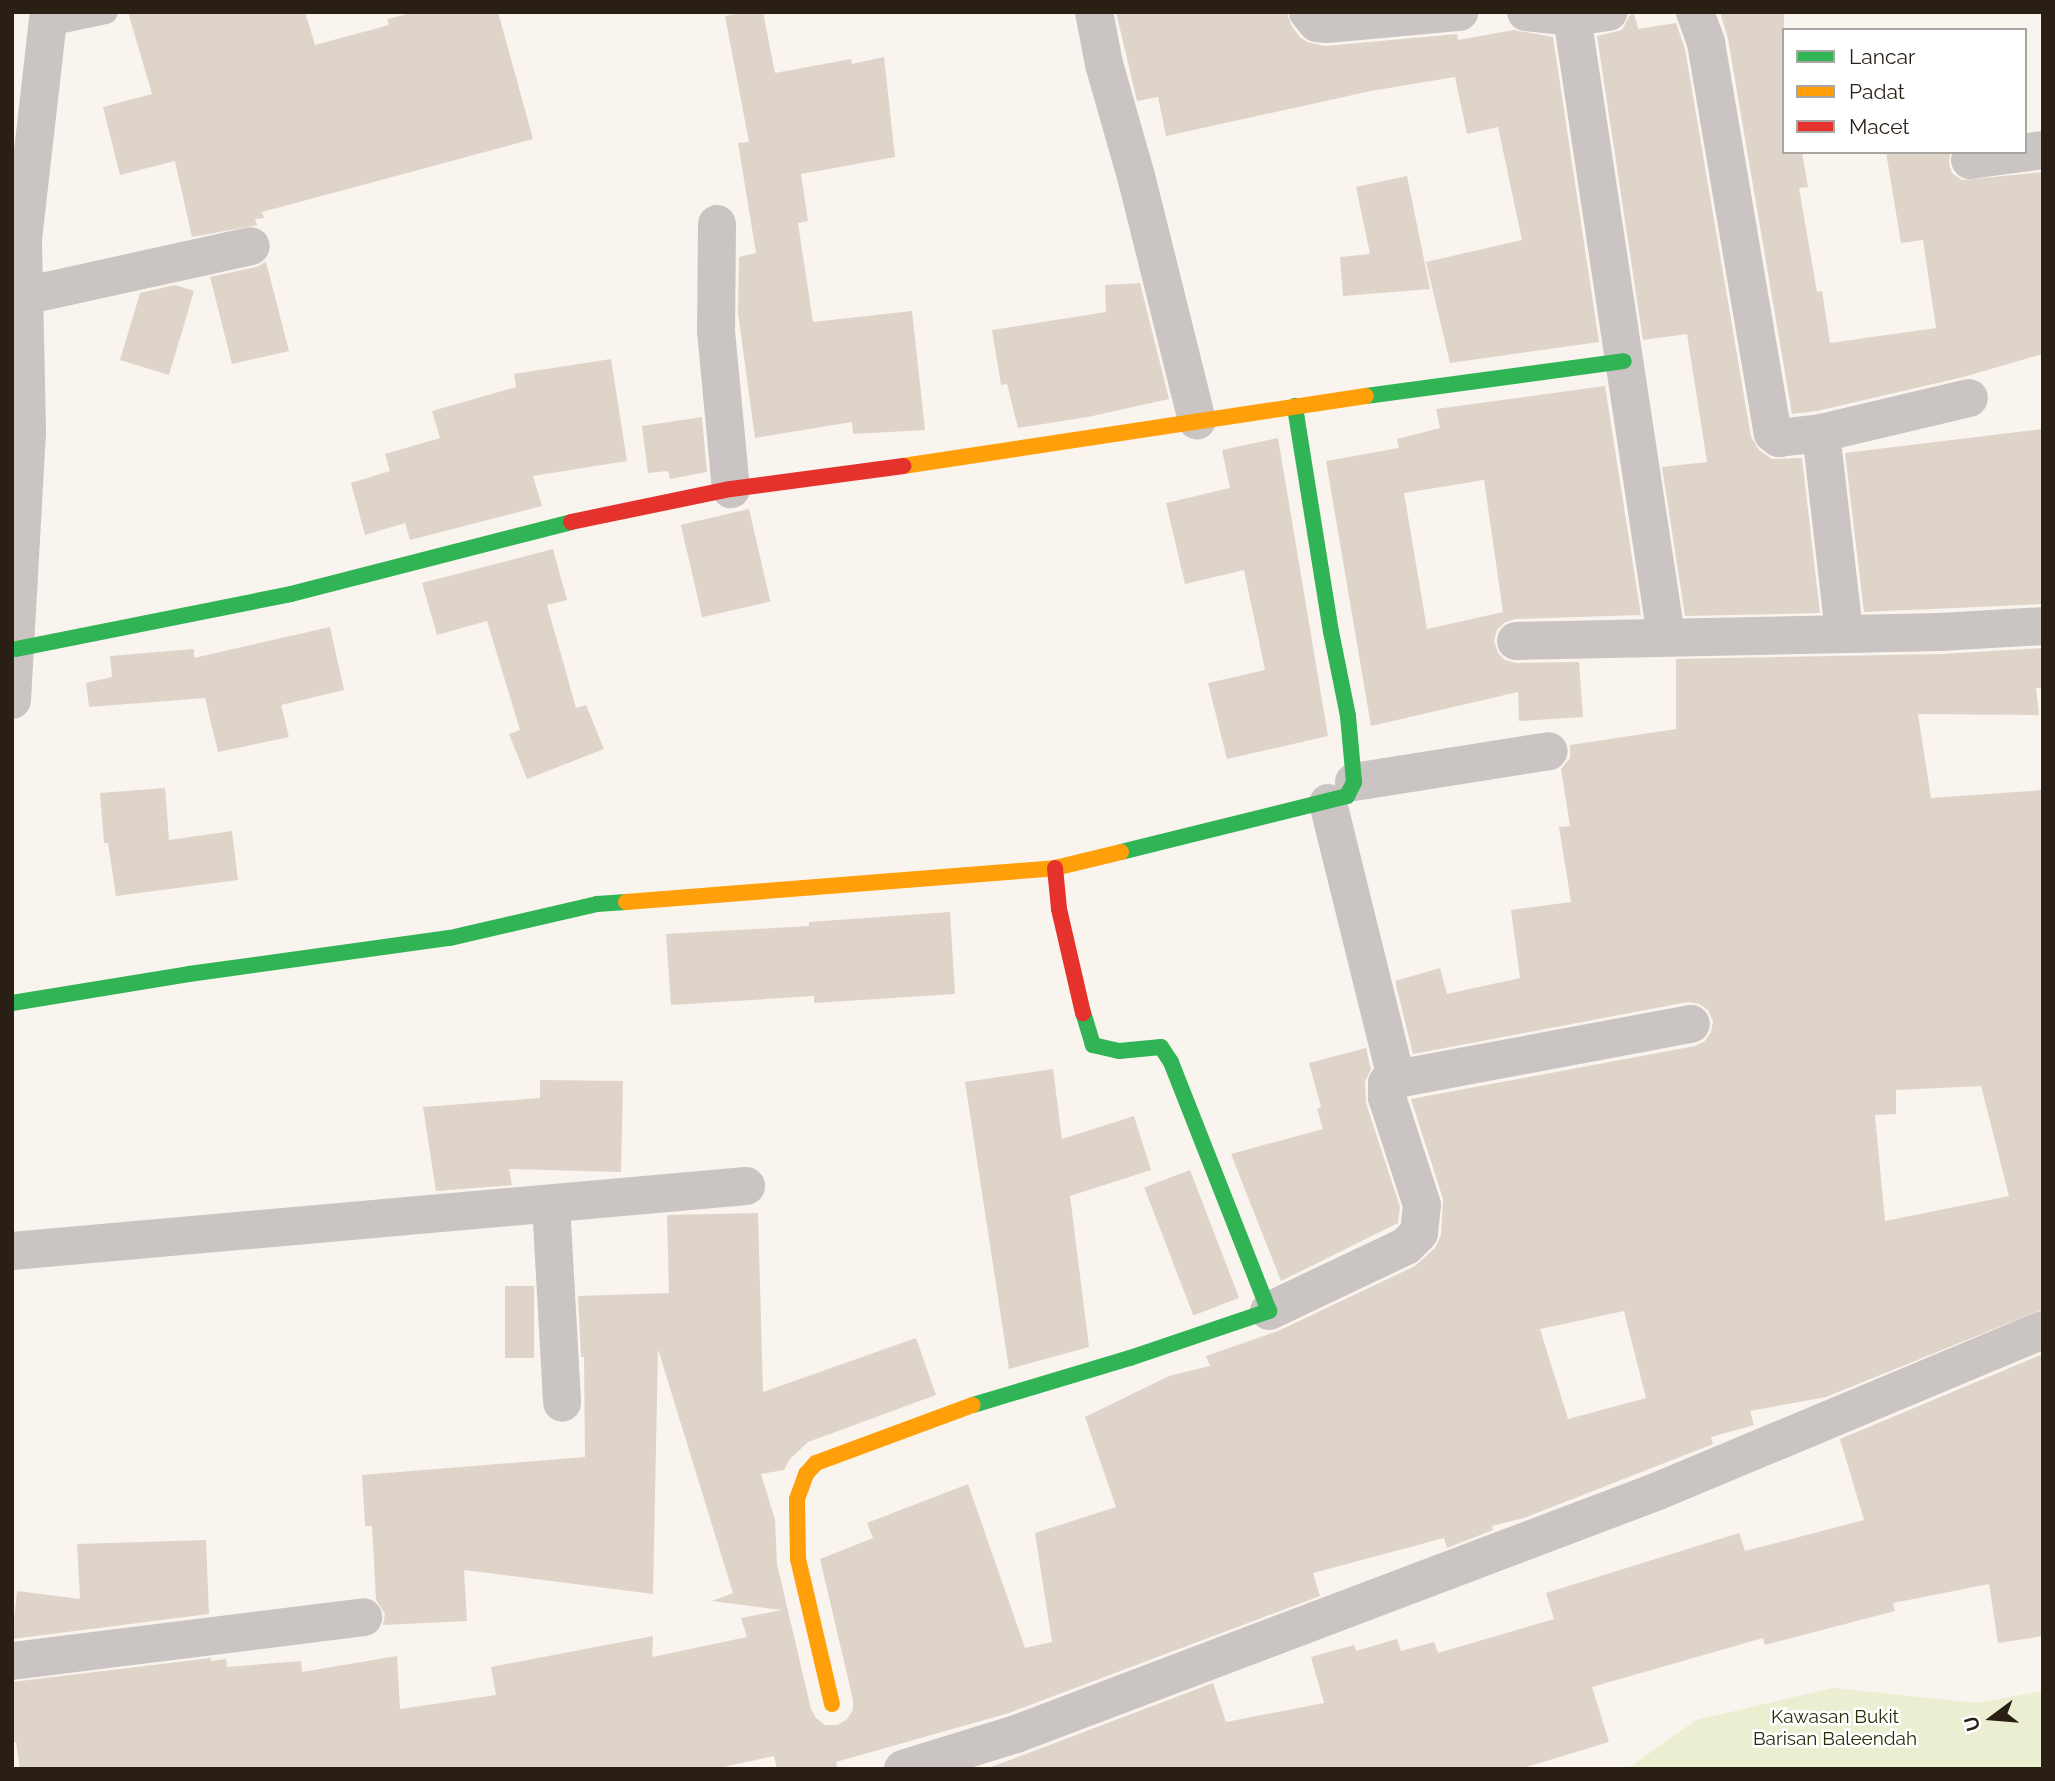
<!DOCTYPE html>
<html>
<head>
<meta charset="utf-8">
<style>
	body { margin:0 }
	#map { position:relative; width:2055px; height:1781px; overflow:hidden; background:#faf4ee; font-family:Raleway,sans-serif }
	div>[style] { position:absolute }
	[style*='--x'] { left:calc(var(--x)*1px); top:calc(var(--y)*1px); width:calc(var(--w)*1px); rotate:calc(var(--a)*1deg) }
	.green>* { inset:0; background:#ebeed1 }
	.building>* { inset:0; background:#ded4ca; transform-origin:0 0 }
	.lane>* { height:24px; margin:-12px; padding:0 12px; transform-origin:12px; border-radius:12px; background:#cac4c3 }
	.street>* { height:38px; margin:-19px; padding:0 19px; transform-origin:19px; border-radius:19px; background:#cac4c3 }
	.fast>* { height:16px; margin:-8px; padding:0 8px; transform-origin:8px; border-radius:8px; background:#30b455 }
	.slow>* { height:16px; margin:-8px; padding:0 8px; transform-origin:8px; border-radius:8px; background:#ff9f0a }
	.jam>* { height:16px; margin:-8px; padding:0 8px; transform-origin:8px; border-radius:8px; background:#e5322d }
	span { translate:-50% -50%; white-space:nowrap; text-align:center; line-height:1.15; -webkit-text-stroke:5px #fff; paint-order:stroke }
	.park-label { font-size:19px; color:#282e07 }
	.frame { position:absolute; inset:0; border:14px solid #291f15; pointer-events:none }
	.legend { position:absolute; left:1782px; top:28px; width:245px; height:126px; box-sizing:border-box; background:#fff; border:2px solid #a9a5a1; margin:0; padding:9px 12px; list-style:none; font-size:21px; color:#291f15 }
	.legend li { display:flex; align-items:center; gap:14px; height:35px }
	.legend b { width:35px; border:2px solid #a9a5a1 }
	.north { position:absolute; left:1957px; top:1683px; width:70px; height:70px; -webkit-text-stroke:5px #fff; paint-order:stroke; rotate:254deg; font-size:19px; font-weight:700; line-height:28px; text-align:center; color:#291f15 }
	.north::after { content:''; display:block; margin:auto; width:24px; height:32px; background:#291f15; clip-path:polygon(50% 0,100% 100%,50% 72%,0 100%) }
</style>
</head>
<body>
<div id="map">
	<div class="green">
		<div style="clip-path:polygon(1833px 1688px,1977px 1703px,2043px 1691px,2043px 1769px,1627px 1769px,1696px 1720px)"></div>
	</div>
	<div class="building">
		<div style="clip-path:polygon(128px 12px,305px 12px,315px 45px,389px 25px,387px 19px,416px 12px,498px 12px,533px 139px,262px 212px,264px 218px,255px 219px,257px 225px,192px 237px,175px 161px,120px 175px,103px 107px,152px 94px)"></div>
		<div style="clip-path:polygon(746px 12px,763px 12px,775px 73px,851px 59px,852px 64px,884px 57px,895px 157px,801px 174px,808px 221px,798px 223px,813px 322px,912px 311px,925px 430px,853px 434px,852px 422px,755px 438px,738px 313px,739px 257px,756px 253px,738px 143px,749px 142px,725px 16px)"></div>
		<div style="clip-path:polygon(1116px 12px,1287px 12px,1291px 25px,1300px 37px,1307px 42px,1325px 46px,1457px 34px,1458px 40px,1514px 30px,1553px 37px,1599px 342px,1450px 363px,1426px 262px,1522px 240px,1498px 127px,1467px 134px,1455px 77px,1371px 91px,1166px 136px,1158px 97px,1137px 101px)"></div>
		<div style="clip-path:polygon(1720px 12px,1784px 12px,1784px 152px,1802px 152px,1808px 187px,1799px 188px,1817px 292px,1822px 291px,1830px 343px,1936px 328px,1923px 240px,1901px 243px,1886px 152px,1950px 152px,1949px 164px,1952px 173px,1962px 180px,2043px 172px,2043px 354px,1963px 377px,1817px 411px,1792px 414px,1728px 39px)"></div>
		<div style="clip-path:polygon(1634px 14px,1638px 29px,1676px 23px,1685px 49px,1751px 437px,1759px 450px,1772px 459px,1802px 458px,1820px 613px,1685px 616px,1662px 467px,1707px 462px,1687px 334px,1643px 340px,1597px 36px,1622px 30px,1630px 15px)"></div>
		<div style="clip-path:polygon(1407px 176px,1430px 289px,1343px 296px,1340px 257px,1370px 254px,1356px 187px)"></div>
		<div style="clip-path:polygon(266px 262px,289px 351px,232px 364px,210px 277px,256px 267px)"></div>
		<div style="clip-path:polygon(1140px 283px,1169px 399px,1088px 417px,1018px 428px,1007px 384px,1001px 385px,992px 330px,1106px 312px,1105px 285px)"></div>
		<div style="clip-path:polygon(175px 285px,194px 291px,169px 375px,120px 360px,140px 293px)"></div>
		<div style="clip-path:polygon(611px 359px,627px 461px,533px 476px,542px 506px,410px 540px,405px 523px,365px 535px,351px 483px,390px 471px,385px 454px,440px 438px,432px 411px,516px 387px,514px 374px)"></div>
		<div style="clip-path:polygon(evenodd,1605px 386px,1641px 615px,1515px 619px,1504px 623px,1497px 630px,1494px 641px,1498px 653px,1505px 660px,1516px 663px,1579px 662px,1583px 717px,1519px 721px,1518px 692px,1371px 726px,1326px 461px,1399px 448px,1397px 439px,1440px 428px,1436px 409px,1605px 386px,1484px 480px,1503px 612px,1427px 629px,1404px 493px,1484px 480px)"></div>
		<div style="clip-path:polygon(702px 417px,707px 472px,670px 479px,668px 471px,648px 473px,642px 426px)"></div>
		<div style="clip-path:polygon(2043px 429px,2043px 604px,1864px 612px,1845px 453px)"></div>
		<div style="clip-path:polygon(1278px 438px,1328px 736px,1227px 759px,1208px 683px,1265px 670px,1244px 570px,1185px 584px,1166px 503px,1230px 488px,1222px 450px)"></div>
		<div style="left:749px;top:509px;width:95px;height:70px;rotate:77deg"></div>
		<div style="clip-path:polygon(553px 549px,567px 600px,547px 605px,576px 708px,586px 705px,604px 749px,527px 779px,509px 734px,520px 730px,487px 621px,437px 635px,422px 583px)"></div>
		<div style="clip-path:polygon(330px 627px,344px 690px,281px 705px,289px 737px,218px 752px,205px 698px,89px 707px,86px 683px,112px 677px,110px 656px,194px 649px,194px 658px)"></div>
		<div style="clip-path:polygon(evenodd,2043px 648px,2043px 688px,2036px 688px,2039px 715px,1918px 714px,1931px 798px,2043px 790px,2043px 1309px,1826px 1397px,1750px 1411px,1754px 1425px,1711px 1437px,1713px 1444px,1524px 1518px,1492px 1526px,1493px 1530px,1447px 1548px,1444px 1538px,1313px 1573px,1320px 1596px,1009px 1713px,836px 1762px,838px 1769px,777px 1769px,774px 1756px,714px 1769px,20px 1769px,16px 1742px,12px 1743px,12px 1682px,211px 1658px,211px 1661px,226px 1659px,227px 1667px,301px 1661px,302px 1672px,397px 1656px,400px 1709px,496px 1695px,491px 1667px,653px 1636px,652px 1657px,747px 1637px,741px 1618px,782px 1610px,712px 1601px,733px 1593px,658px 1349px,653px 1594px,464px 1570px,467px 1621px,383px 1625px,385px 1614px,376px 1600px,372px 1526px,365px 1526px,362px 1475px,585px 1457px,584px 1357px,581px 1357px,578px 1296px,669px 1293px,667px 1215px,758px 1213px,763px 1392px,916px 1338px,936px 1395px,808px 1442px,790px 1459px,784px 1470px,761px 1474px,775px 1520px,777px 1564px,811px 1709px,816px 1718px,825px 1725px,838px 1725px,847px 1719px,853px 1710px,853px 1700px,820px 1559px,873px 1538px,867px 1523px,968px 1484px,1025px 1648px,1052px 1642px,1035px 1533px,1116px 1507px,1085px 1417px,1169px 1376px,1210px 1366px,1206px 1356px,1278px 1331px,1415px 1266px,1435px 1248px,1441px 1235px,1443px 1199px,1411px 1099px,1695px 1046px,1705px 1041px,1711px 1032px,1713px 1021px,1708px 1010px,1699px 1004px,1688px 1002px,1413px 1054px,1395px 981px,1440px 968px,1447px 994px,1520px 978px,1511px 910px,1571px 902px,1559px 827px,1570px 826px,1561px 769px,1570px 758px,1570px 745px,1676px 729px,1676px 659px,1941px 654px,2043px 648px,1981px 1086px,2009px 1196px,1885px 1221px,1875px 1115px,1896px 1114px,1896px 1090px,1981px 1086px,2043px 648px,1624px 1311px,1646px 1398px,1568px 1419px,1540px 1329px,1624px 1311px)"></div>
		<div style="clip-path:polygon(165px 788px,169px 840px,232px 831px,238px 880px,116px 896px,108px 843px,104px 843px,100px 793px)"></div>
		<div style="clip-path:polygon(950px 912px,955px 994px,814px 1003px,814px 996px,671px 1005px,666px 934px,809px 926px,809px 922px)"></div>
		<div style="clip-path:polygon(1366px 1048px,1371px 1069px,1365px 1082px,1366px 1103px,1400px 1207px,1398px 1223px,1281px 1281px,1231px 1154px,1323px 1129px,1317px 1109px,1321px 1107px,1309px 1063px)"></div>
		<div style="clip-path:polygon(1053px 1069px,1062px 1139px,1134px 1116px,1151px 1170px,1070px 1196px,1089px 1347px,1009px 1369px,965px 1082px)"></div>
		<div style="clip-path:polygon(540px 1080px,623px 1081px,621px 1172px,509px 1169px,512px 1185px,436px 1191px,423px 1107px,540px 1098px)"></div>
		<div style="left:1190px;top:1170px;width:137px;height:49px;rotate:69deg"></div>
		<div style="left:505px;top:1286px;width:29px;height:72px"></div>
		<div style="clip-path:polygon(2043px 1354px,2043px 1636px,1998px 1643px,1989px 1584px,1893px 1603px,1895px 1611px,1765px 1645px,1763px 1638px,1592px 1687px,1609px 1742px,1520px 1769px,986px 1769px,1213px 1683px,1226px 1722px,1324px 1703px,1311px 1657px,1354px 1645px,1356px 1651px,1397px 1639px,1401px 1651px,1434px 1642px,1438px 1653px,1554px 1619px,1546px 1593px,1739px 1533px,1745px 1551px,1864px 1520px,1840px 1439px)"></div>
		<div style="clip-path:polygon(206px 1540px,209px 1614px,12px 1639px,17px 1591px,80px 1599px,77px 1544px)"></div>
	</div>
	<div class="lane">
		<div style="--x:49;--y:24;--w:58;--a:-11.9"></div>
	</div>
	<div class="street">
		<div style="--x:1094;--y:12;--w:53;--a:79.1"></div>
		<div style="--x:1104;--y:64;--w:116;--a:74.1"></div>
		<div style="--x:1136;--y:176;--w:252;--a:76"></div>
		<div style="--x:1308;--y:12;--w:14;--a:51"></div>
		<div style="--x:1317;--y:23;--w:10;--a:6"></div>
		<div style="--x:1327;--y:24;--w:133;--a:-5.2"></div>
		<div style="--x:1526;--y:12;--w:46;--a:6.2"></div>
		<div style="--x:1572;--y:17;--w:37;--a:-8"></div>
		<div style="--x:1695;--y:12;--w:33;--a:70"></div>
		<div style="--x:1706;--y:43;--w:396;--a:80.3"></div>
		<div style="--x:1773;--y:433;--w:8;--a:40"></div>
		<div style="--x:1779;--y:438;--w:42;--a:-6.8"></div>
		<div style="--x:1821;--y:433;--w:152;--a:-13.3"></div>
		<div style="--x:1572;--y:17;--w:626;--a:81.37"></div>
		<div style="--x:1970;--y:160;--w:74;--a:-7.8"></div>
		<div style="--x:717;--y:224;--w:107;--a:90.5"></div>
		<div style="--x:716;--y:331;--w:159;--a:84.6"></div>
		<div style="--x:24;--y:296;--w:232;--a:-12.4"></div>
		<div style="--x:1821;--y:433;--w:201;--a:83.4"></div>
		<div style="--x:1516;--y:641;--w:424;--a:-1.2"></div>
		<div style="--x:1940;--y:632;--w:103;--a:-3.3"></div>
		<div style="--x:12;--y:700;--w:268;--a:-86.8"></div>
		<div style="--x:27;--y:432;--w:193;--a:-91.2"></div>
		<div style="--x:23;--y:239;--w:228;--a:-83.5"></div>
		<div style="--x:1354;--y:782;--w:197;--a:-9"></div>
		<div style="--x:1328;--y:803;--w:283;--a:76.1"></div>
		<div style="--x:551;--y:1204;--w:199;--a:86.8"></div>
		<div style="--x:12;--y:1251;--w:737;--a:-5.06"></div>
		<div style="--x:1269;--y:1311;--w:152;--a:-25.4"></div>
		<div style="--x:1406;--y:1246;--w:18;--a:-45"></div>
		<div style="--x:1419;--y:1233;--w:28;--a:-84"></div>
		<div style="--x:1422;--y:1205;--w:114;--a:-108"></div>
		<div style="--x:1387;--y:1097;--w:14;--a:-90"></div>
		<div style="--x:1387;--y:1083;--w:5;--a:-37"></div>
		<div style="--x:1391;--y:1080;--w:305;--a:-10.6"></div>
		<div style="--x:12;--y:1661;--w:354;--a:-7.1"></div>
		<div style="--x:903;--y:1769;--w:118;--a:-17.2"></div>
		<div style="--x:1016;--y:1734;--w:686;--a:-20.73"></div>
		<div style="--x:1658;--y:1491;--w:417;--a:-22.7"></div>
	</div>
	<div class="fast">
		<div style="--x:1366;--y:396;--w:260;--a:-7.7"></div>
		<div style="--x:16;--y:649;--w:280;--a:-11.3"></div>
		<div style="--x:291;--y:594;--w:289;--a:-14.4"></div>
		<div style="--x:1121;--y:852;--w:233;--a:-13.9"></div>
		<div style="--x:1347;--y:796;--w:16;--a:-63"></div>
		<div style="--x:1354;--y:782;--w:66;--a:-95.2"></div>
		<div style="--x:1348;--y:716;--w:86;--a:-101.4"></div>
		<div style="--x:1331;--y:632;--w:229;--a:-99.1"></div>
		<div style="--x:12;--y:1003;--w:179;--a:-9.3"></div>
		<div style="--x:189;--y:974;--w:263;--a:-7.9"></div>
		<div style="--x:450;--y:938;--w:151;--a:-13"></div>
		<div style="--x:597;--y:904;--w:29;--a:-4"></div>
		<div style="--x:973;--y:1405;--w:164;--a:-16.7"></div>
		<div style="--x:1130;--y:1358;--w:147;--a:-18.7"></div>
		<div style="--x:1269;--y:1311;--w:268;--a:-111.5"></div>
		<div style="--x:1171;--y:1062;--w:18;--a:-124"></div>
		<div style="--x:1161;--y:1047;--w:42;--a:174.6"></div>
		<div style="--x:1119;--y:1051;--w:27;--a:-167"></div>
		<div style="--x:1093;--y:1045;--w:34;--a:-107"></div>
	</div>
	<div class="slow">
		<div style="--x:903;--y:466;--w:468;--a:-8.6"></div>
		<div style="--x:626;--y:902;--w:430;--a:-4.5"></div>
		<div style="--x:1055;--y:868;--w:68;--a:-13.6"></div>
		<div style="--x:832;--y:1704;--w:149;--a:-103.2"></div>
		<div style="--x:798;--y:1559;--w:60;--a:-91"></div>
		<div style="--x:797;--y:1499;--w:27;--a:-70"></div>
		<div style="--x:806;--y:1474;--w:15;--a:-48"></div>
		<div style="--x:816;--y:1463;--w:167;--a:-20.3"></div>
	</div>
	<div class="jam">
		<div style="--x:571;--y:522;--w:163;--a:-11.7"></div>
		<div style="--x:731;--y:489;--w:174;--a:-7.6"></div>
		<div style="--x:1055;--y:868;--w:41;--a:84.4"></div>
		<div style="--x:1059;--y:909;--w:107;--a:77"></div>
	</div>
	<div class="park-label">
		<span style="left:1835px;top:1728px">Kawasan Bukit<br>Barisan Baleendah</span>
	</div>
	<div class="frame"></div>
	<ul class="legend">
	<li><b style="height:9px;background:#30b455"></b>Lancar</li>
	<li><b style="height:9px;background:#ff9f0a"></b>Padat</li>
	<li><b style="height:9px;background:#e5322d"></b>Macet</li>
	</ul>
	<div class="north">U</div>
</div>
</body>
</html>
